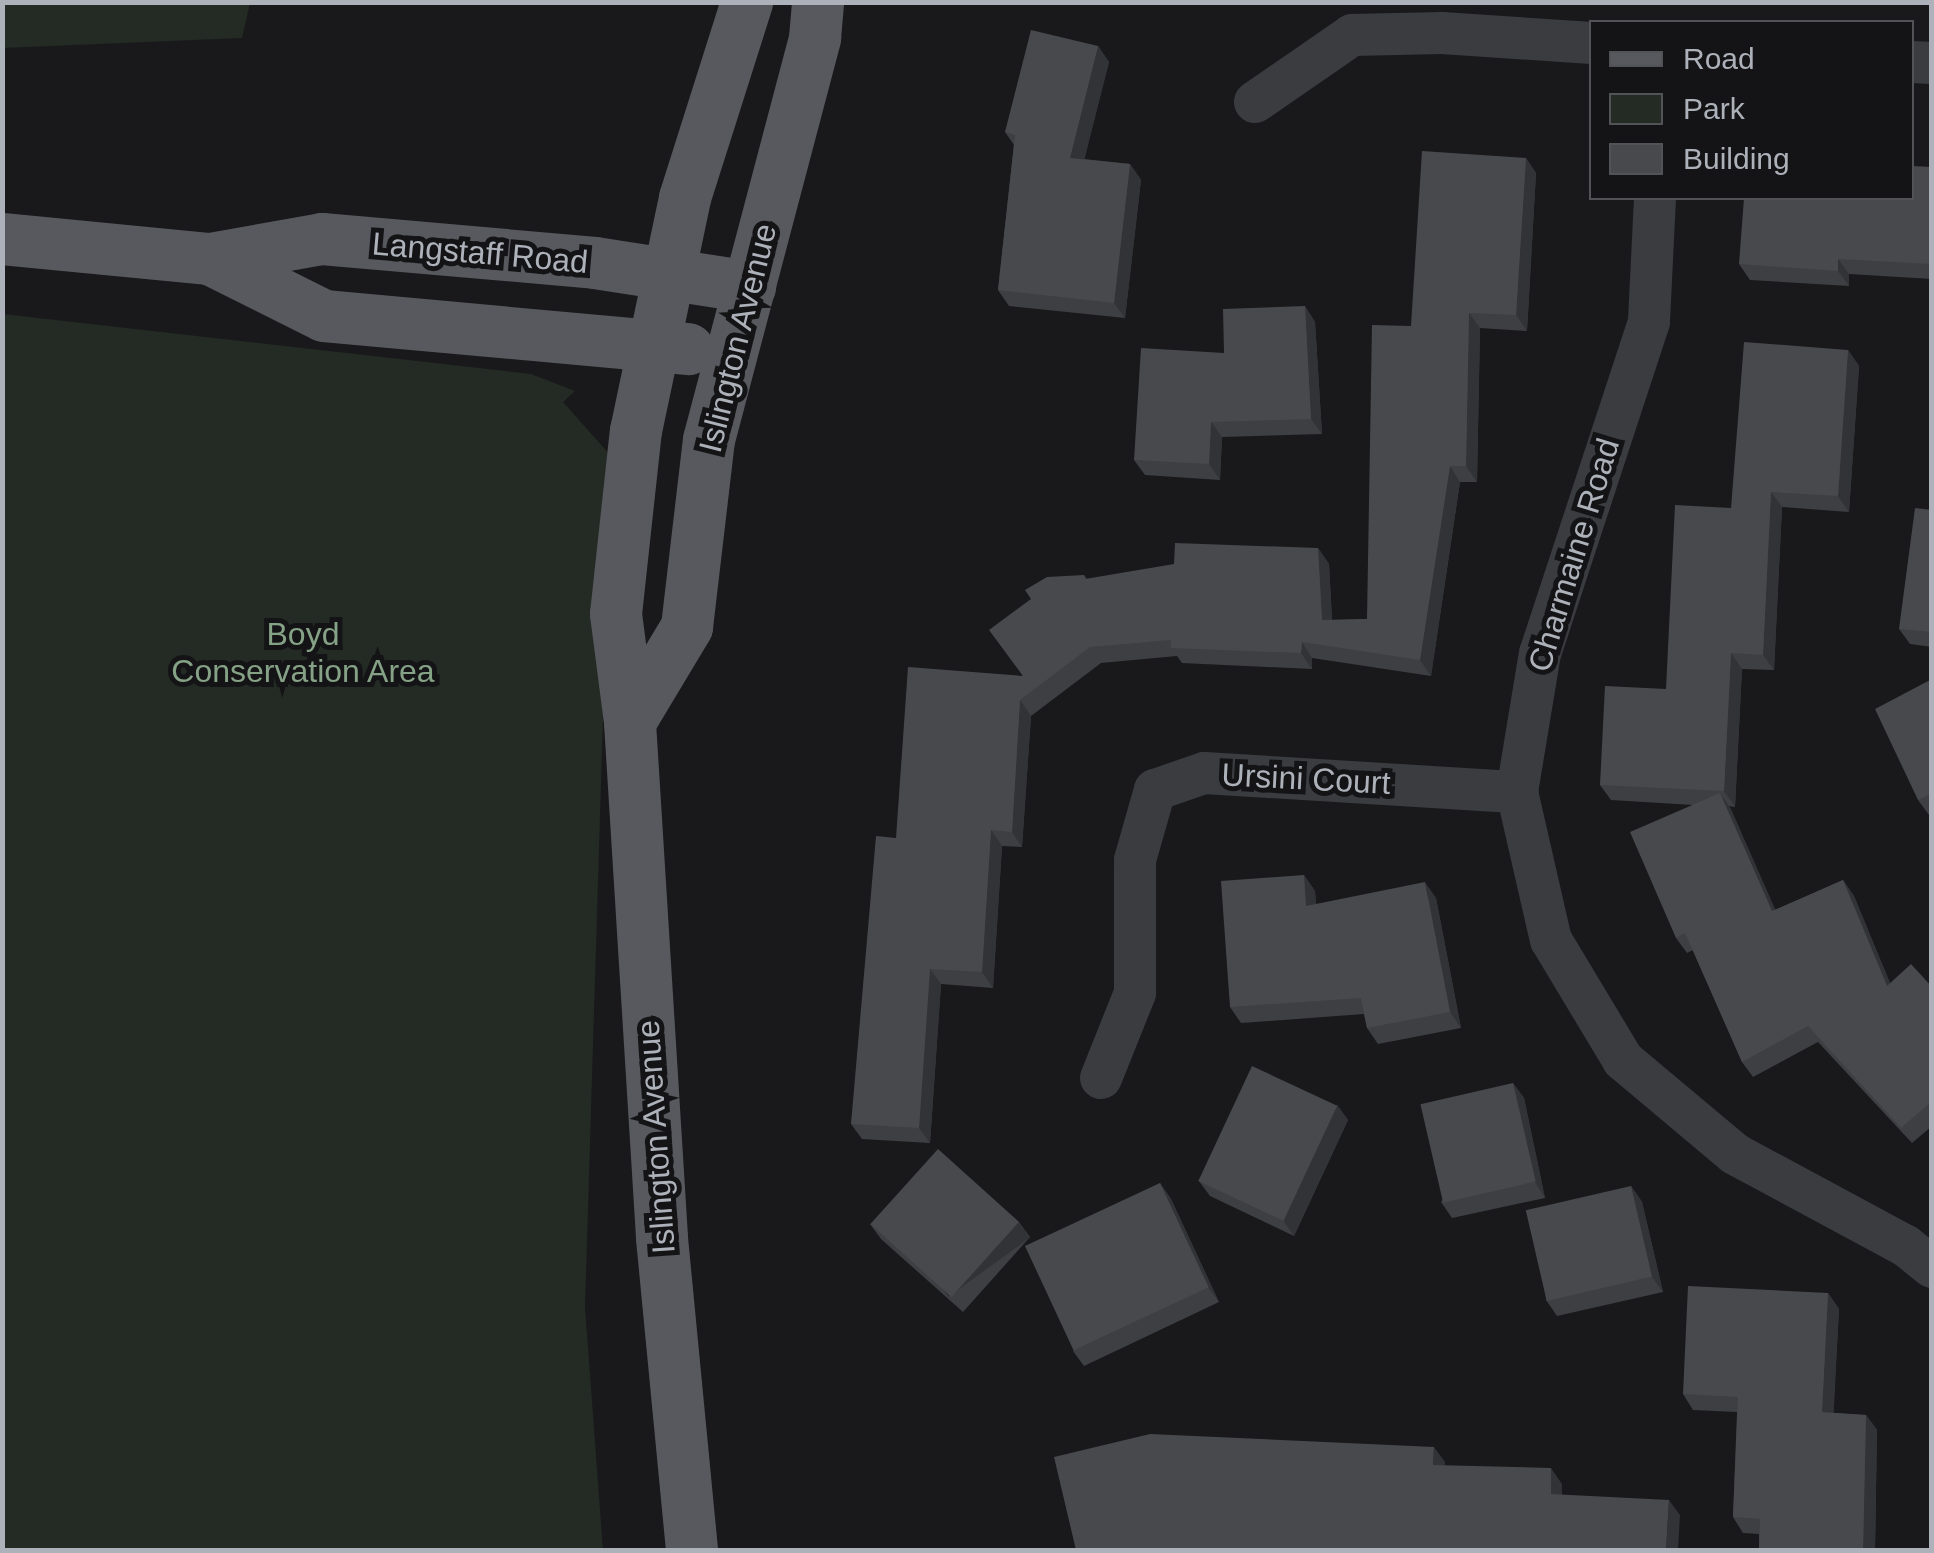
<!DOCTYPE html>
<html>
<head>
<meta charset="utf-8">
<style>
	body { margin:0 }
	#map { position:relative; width:1934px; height:1553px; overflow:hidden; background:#19191b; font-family:Helvetica,sans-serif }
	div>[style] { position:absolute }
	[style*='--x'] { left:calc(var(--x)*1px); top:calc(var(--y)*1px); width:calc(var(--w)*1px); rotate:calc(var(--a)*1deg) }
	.green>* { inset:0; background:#232b24 }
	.minor>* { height:42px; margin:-21px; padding:0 21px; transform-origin:21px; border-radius:21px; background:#3a3c40 }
	.major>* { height:52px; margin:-26px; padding:0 26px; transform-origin:26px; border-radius:26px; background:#57595e }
	.wall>* { inset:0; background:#3e3f42 }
	.shaded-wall>* { inset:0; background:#323336; transform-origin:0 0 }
	.building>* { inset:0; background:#48494d; transform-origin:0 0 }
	span { translate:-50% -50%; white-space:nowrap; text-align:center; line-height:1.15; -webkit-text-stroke:10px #141416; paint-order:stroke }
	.street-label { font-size:32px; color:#adb1b9 }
	.park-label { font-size:32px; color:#86a286 }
	.frame { position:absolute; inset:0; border:5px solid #adb1b9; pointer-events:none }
	.legend { position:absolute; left:1589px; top:20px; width:325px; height:180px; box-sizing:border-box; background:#141416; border:2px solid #515357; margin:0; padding:12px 18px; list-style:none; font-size:30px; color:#adb1b9 }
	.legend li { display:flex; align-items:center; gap:20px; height:50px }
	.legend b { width:50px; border:2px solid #515357 }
</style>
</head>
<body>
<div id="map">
	<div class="green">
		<div style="clip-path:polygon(2px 3px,3px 2px,250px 3px,242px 38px,3px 48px)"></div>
		<div style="clip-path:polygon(3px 314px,531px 374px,575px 391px,563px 402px,611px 456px,585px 1307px,603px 1550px,3px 1550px)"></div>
	</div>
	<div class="minor">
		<div style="--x:1912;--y:62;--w:20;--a:3"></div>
		<div style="--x:1255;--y:102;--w:118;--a:-34.6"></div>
		<div style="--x:1352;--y:35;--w:90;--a:-1.3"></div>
		<div style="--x:1442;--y:33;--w:150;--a:3.8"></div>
		<div style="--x:1655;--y:198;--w:124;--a:92.8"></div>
		<div style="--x:1649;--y:322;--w:348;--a:108.2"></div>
		<div style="--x:1540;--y:653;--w:141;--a:99.4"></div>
		<div style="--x:1517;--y:792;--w:152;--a:77.1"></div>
		<div style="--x:1551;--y:940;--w:140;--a:59"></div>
		<div style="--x:1623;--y:1060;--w:146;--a:40"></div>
		<div style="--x:1735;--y:1154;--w:194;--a:28.3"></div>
		<div style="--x:1906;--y:1246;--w:33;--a:39"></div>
		<div style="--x:1101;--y:1078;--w:92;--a:-68.2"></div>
		<div style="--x:1135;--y:993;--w:133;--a:-90"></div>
		<div style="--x:1135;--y:860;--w:73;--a:-74.1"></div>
		<div style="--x:1155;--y:790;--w:52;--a:-19.1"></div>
		<div style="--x:1204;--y:773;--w:314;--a:3.5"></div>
	</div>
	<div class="major">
		<div style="--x:2;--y:239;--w:209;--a:5.5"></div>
		<div style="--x:210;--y:259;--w:114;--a:-10.1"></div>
		<div style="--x:322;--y:239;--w:274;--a:5"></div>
		<div style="--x:595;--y:263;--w:157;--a:8.8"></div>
		<div style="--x:210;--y:259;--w:127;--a:26.6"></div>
		<div style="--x:324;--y:316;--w:366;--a:5.2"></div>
		<div style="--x:630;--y:722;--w:111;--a:-59"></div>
		<div style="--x:687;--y:627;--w:188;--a:-83.3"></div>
		<div style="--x:709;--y:440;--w:416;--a:-75.2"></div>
		<div style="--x:815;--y:38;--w:36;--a:-85"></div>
		<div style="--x:692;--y:1550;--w:314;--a:-95.5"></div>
		<div style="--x:662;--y:1237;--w:516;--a:-93.56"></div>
		<div style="--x:630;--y:722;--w:109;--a:-97.4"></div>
		<div style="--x:616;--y:614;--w:184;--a:-83.8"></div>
		<div style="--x:636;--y:431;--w:238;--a:-78.1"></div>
		<div style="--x:685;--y:198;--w:206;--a:-72.4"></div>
	</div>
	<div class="wall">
		<div style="clip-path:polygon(1098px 46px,1109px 62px,1084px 159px,1130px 164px,1141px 180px,1125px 318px,1009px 306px,998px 290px,1014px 145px,1005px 132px)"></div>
		<div style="clip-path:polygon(1526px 158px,1536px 173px,1527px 331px,1480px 328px,1477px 482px,1460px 482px,1431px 676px,1312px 658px,1312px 669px,1182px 663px,1177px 656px,1101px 663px,1031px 716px,1022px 847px,1002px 846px,993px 988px,941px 984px,930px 1143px,862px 1139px,851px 1124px,896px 838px,1022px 676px,1084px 575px,1087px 579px,1318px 548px,1329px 564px,1332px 620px,1367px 619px,1411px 326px)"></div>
		<div style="clip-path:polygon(1932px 167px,1932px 279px,1849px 274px,1849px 286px,1750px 280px,1739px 264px)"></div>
		<div style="clip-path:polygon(1305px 306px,1315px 322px,1322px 434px,1222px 437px,1220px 480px,1145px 475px,1134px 460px,1224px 353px)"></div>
		<div style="clip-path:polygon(1848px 350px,1859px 366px,1849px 512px,1782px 507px,1774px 670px,1742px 669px,1735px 807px,1729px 806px,1775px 910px,1843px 880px,1854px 896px,1890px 983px,1932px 987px,1932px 1126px,1912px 1143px,1818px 1042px,1753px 1077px,1742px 1062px,1693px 950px,1687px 953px,1676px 938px,1693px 805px,1611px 800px,1600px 785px,1666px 689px,1731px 508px)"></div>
		<div style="clip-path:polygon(1932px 510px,1932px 647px,1910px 644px,1899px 629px)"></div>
		<div style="clip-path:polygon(1932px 679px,1932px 814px,1929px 815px,1918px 800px)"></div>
		<div style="clip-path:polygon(1304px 875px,1315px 891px,1316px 904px,1436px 898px,1461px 1028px,1378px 1044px,1367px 1028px,1364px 1014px,1241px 1023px,1230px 1007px)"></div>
		<div style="clip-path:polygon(1513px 1083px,1524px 1098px,1545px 1198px,1452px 1218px,1441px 1202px)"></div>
		<div style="clip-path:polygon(1337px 1105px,1348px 1120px,1294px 1236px,1210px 1196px,1199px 1181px)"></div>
		<div style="clip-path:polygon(1160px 1183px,1171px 1199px,1219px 1302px,1084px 1366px,1073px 1351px)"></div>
		<div style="clip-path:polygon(1631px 1186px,1642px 1202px,1663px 1292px,1557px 1316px,1546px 1300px)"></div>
		<div style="clip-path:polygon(1019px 1222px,1030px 1237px,963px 1312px,881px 1239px,870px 1224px)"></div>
		<div style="clip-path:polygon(1828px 1293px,1839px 1309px,1833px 1413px,1866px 1415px,1877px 1430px,1875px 1550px,1759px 1550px,1759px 1534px,1743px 1533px,1733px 1517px,1737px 1412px,1693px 1410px,1683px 1394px)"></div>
	</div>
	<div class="shaded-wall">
		<div style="clip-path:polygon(1098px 46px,1109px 62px,1081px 173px,1070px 158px)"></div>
		<div style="clip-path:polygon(1526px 158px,1536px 173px,1527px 331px,1516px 315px)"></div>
		<div style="clip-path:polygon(1130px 164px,1141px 180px,1125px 318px,1114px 303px)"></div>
		<div style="clip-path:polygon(1838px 259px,1849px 274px,1849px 286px,1838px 271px)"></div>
		<div style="clip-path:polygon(1305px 306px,1315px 322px,1322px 434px,1311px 419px)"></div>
		<div style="clip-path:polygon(1469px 313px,1480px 328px,1477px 482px,1466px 466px)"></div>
		<div style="clip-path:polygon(1848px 350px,1859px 366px,1849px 512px,1838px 496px)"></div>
		<div style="clip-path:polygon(1211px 422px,1222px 437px,1220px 480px,1209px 464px)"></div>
		<div style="clip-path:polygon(1450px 466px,1460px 482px,1431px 676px,1420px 660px)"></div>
		<div style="clip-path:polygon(1771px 492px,1782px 507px,1774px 670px,1763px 655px)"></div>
		<div style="clip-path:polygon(1318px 548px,1329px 564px,1333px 636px,1322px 620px)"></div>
		<div style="clip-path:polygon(1302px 642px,1312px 658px,1312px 669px,1301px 653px)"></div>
		<div style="clip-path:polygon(1731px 653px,1742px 669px,1735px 807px,1724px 791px)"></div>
		<div style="clip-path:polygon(1020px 700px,1031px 716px,1022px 847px,1012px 832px)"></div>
		<div style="clip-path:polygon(1720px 793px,1731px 809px,1783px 927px,1772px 911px)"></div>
		<div style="clip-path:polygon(991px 830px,1002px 846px,993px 988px,982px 972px)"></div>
		<div style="clip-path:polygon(1304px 875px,1315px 891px,1317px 921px,1306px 906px)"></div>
		<div style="clip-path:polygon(1843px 880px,1854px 896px,1897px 1001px,1887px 986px)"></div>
		<div style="clip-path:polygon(1425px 882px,1436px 898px,1461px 1028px,1450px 1012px)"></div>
		<div style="clip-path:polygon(930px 969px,941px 984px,930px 1143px,919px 1128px)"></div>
		<div style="clip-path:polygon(1513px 1083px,1524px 1098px,1545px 1198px,1535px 1182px)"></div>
		<div style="clip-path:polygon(1337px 1105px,1348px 1120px,1294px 1236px,1283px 1220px)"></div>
		<div style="clip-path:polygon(1160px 1183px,1171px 1199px,1219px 1302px,1208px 1287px)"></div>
		<div style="clip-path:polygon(1631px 1186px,1642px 1202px,1663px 1292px,1652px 1277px)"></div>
		<div style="left:1019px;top:1222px;width:19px;height:101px;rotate:54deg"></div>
		<div style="clip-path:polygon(1828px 1293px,1839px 1309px,1833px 1427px,1822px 1412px)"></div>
		<div style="clip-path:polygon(1866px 1415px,1877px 1430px,1875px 1550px,1863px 1550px)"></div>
		<div style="clip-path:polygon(1434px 1447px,1445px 1462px,1444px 1480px,1433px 1465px)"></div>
		<div style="clip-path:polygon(1551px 1468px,1562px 1484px,1562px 1509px,1551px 1494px)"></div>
		<div style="clip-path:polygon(1669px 1500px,1680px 1515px,1678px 1550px,1666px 1550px)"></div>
	</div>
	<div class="building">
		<div style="clip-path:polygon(1031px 30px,1098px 46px,1070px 158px,1130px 164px,1114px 303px,998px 290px,1015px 135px,1005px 132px)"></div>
		<div style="clip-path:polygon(1422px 151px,1526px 158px,1516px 315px,1469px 313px,1466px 466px,1450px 466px,1420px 660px,1302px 642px,1301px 653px,1171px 648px,1171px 640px,1090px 647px,1020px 700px,1012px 832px,991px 830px,982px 972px,930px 969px,919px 1128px,851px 1124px,876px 836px,896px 838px,908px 667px,1023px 676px,989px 630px,1031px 599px,1025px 590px,1047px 577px,1084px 575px,1085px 579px,1174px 564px,1175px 543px,1318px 548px,1322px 620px,1367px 619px,1372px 325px,1411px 326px)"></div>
		<div style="clip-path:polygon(1912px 166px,1932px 167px,1932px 264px,1838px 259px,1838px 271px,1739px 264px,1744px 198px,1912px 198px)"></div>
		<div style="clip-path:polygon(1305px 306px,1311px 419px,1211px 422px,1209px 464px,1134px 460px,1141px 348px,1224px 353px,1223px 309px)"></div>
		<div style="clip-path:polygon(1744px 342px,1848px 350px,1838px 496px,1771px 492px,1763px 655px,1731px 653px,1724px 791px,1600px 785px,1605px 686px,1666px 689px,1675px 505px,1731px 508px)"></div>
		<div style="clip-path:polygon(1915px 508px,1932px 510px,1932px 632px,1899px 629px)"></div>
		<div style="clip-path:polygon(1932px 679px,1932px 793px,1918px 800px,1875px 709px)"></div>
		<div style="clip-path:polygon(1720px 793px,1772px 911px,1843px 880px,1887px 986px,1911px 964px,1932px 987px,1932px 1101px,1901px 1128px,1808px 1026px,1742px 1062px,1685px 933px,1676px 938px,1630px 832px)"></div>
		<div style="clip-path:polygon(1304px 875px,1306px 906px,1425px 882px,1450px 1012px,1367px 1028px,1361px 998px,1230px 1007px,1221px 881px)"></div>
		<div style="left:1252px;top:1066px;width:94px;height:127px;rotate:25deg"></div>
		<div style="left:1513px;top:1083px;width:101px;height:95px;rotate:77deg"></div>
		<div style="left:938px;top:1149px;width:109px;height:101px;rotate:42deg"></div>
		<div style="left:1160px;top:1183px;width:115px;height:149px;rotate:65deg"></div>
		<div style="left:1631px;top:1186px;width:93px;height:108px;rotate:77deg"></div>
		<div style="clip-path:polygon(1688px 1286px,1828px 1293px,1822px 1412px,1866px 1415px,1863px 1550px,1759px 1550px,1760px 1519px,1733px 1517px,1738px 1397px,1683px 1394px)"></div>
		<div style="clip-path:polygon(1150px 1434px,1434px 1447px,1433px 1465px,1551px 1468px,1551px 1494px,1669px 1500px,1666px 1550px,1076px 1550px,1054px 1457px)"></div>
	</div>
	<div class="street-label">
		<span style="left:480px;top:253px;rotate:5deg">Langstaff Road</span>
		<span style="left:738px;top:338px;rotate:-76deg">Islington Avenue</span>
		<span style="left:1574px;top:555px;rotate:-73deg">Charmaine Road</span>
		<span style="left:1306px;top:779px;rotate:3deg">Ursini Court</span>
		<span style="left:656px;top:1137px;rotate:-94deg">Islington Avenue</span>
	</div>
	<div class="park-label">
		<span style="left:303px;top:653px">Boyd<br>Conservation Area</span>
	</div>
	<div class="frame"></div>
	<ul class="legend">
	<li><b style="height:12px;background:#57595e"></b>Road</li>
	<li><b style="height:28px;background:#232b24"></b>Park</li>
	<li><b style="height:28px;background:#48494d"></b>Building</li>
	</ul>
</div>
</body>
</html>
